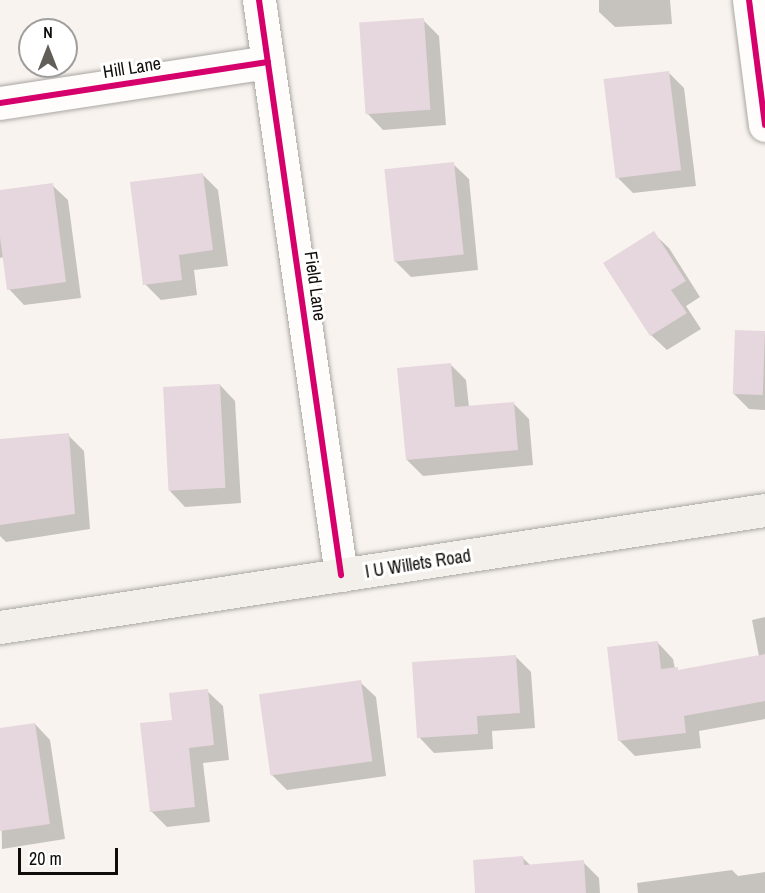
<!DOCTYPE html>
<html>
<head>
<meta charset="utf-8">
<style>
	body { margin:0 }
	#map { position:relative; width:765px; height:893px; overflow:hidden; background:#f8f3ee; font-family:"Archivo Narrow",sans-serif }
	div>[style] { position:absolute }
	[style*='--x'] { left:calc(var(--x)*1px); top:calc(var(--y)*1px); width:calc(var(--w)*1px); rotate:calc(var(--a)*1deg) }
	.shadow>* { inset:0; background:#0003 }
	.building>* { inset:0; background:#e6d6dd; transform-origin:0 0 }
	.roads { filter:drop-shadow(0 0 2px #aaa7a3) drop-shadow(0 0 2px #aaa7a3) }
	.street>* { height:33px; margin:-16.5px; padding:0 16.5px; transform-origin:16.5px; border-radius:16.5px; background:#fefdfc }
	.secondary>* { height:33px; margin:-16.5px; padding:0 16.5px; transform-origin:16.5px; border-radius:16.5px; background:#f3f0eb }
	.cycleway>* { height:6px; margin:-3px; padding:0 3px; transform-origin:3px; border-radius:3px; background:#d6006c }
	span { translate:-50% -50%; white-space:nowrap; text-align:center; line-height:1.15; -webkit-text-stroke:6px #fff; paint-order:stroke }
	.street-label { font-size:18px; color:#0f0c09 }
	.north { position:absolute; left:18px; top:18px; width:60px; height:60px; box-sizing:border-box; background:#fff; border:2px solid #9f9e9d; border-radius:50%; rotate:0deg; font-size:16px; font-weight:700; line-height:24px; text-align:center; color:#0f0c09 }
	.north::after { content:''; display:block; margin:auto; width:21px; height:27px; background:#615d59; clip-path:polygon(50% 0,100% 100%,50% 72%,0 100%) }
	.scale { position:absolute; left:18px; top:848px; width:100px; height:27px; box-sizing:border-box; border:3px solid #0f0c09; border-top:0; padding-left:8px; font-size:18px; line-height:21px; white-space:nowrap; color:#0f0c09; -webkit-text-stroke:4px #fff; paint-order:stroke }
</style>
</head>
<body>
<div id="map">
	<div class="shadow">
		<div style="clip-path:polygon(599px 0,670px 0,672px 24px,615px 27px,599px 12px)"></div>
		<div style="clip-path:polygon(423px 20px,439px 36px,446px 125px,383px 130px,368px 114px)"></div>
		<div style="clip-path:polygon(669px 73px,684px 88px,696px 186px,633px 193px,617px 177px)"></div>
		<div style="clip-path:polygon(453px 164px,469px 179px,478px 270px,411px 277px,395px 261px)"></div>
		<div style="clip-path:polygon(202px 174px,218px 190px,228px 266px,194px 270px,197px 295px,161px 300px,145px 284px)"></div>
		<div style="clip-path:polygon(52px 185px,68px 200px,81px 298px,24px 305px,9px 289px,4px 257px,0 258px,0 192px)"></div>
		<div style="clip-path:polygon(653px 233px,669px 248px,700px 297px,686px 306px,701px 329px,667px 350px,651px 335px)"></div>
		<div style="clip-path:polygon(765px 333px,765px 410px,749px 409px,733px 393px)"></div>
		<div style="clip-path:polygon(450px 364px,466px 380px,469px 407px,513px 403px,529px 419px,533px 465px,423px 476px,407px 460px)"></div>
		<div style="clip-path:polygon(220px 385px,235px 401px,241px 503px,185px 507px,170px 491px)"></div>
		<div style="clip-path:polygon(68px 435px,84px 451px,90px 529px,6px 542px,0 536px,0 440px)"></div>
		<div style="clip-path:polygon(765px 617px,765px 719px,699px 731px,701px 748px,635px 756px,619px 740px,658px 643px,673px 659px,675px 669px,681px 671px,759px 656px,752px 620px)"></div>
		<div style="clip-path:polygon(515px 656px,531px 672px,535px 728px,492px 731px,493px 749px,434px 753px,419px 737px)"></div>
		<div style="clip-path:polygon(360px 682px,376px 697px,386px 776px,287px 790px,271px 774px)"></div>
		<div style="clip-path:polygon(207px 691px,223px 706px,229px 760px,203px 763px,210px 822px,167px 827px,151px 811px,173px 721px)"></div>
		<div style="clip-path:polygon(35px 724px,50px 740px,65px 839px,2px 849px,0 729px)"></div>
		<div style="clip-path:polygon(523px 858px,531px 866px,583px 862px,599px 878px,600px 893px,477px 893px)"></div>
		<div style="clip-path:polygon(732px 870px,738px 876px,765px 872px,765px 893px,638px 893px,637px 883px)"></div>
	</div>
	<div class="building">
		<div style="left:424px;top:18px;width:92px;height:65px;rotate:86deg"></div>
		<div style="left:669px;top:71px;width:100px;height:66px;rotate:83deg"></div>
		<div style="left:454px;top:162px;width:93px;height:70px;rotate:84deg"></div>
		<div style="clip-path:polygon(203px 173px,213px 250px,179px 255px,182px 280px,143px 285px,130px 182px)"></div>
		<div style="clip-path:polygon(53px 183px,66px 282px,7px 290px,0 237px,0 190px)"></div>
		<div style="clip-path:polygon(654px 231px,686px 281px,671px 290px,687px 313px,650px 336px,603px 263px)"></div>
		<div style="left:735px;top:330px;width:30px;height:64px;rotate:2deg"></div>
		<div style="clip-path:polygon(451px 363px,455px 407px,514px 402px,518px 450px,406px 460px,397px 368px)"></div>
		<div style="left:220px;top:384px;width:104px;height:57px;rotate:87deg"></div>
		<div style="clip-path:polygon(69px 433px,75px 514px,0 525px,0 439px)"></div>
		<div style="clip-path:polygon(658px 641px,661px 669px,678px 667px,678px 670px,765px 654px,765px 701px,684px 716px,686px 733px,618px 741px,607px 647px)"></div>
		<div style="clip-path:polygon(516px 655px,520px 713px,477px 716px,478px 734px,417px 738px,412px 662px)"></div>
		<div style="left:361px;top:680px;width:82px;height:103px;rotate:82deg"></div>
		<div style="clip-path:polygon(208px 689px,214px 745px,189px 748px,195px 807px,150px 812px,140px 723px,172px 720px,169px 693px)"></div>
		<div style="clip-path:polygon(35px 723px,50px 824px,0 831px,0 728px)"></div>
		<div style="clip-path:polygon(523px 856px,524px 865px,584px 860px,586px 893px,475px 893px,473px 860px)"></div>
	</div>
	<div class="roads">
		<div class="street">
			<div style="--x:259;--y:0;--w:581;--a:81.88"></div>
			<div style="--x:749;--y:0;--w:126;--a:82.7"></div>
			<div style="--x:0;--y:103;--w:271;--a:-8.7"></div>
		</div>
		<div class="secondary">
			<div style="--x:0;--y:627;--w:774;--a:-8.7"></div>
		</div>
	</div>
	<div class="cycleway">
		<div style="--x:259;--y:0;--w:581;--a:81.88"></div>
		<div style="--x:749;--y:0;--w:126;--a:82.7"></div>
		<div style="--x:0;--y:103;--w:271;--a:-8.7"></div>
	</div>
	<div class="street-label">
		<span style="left:132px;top:68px;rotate:-9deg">Hill Lane</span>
		<span style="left:315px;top:286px;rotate:82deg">Field Lane</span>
		<span style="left:418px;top:564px;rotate:-9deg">I U Willets Road</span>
	</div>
	<div class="north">N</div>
	<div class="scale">20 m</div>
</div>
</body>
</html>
